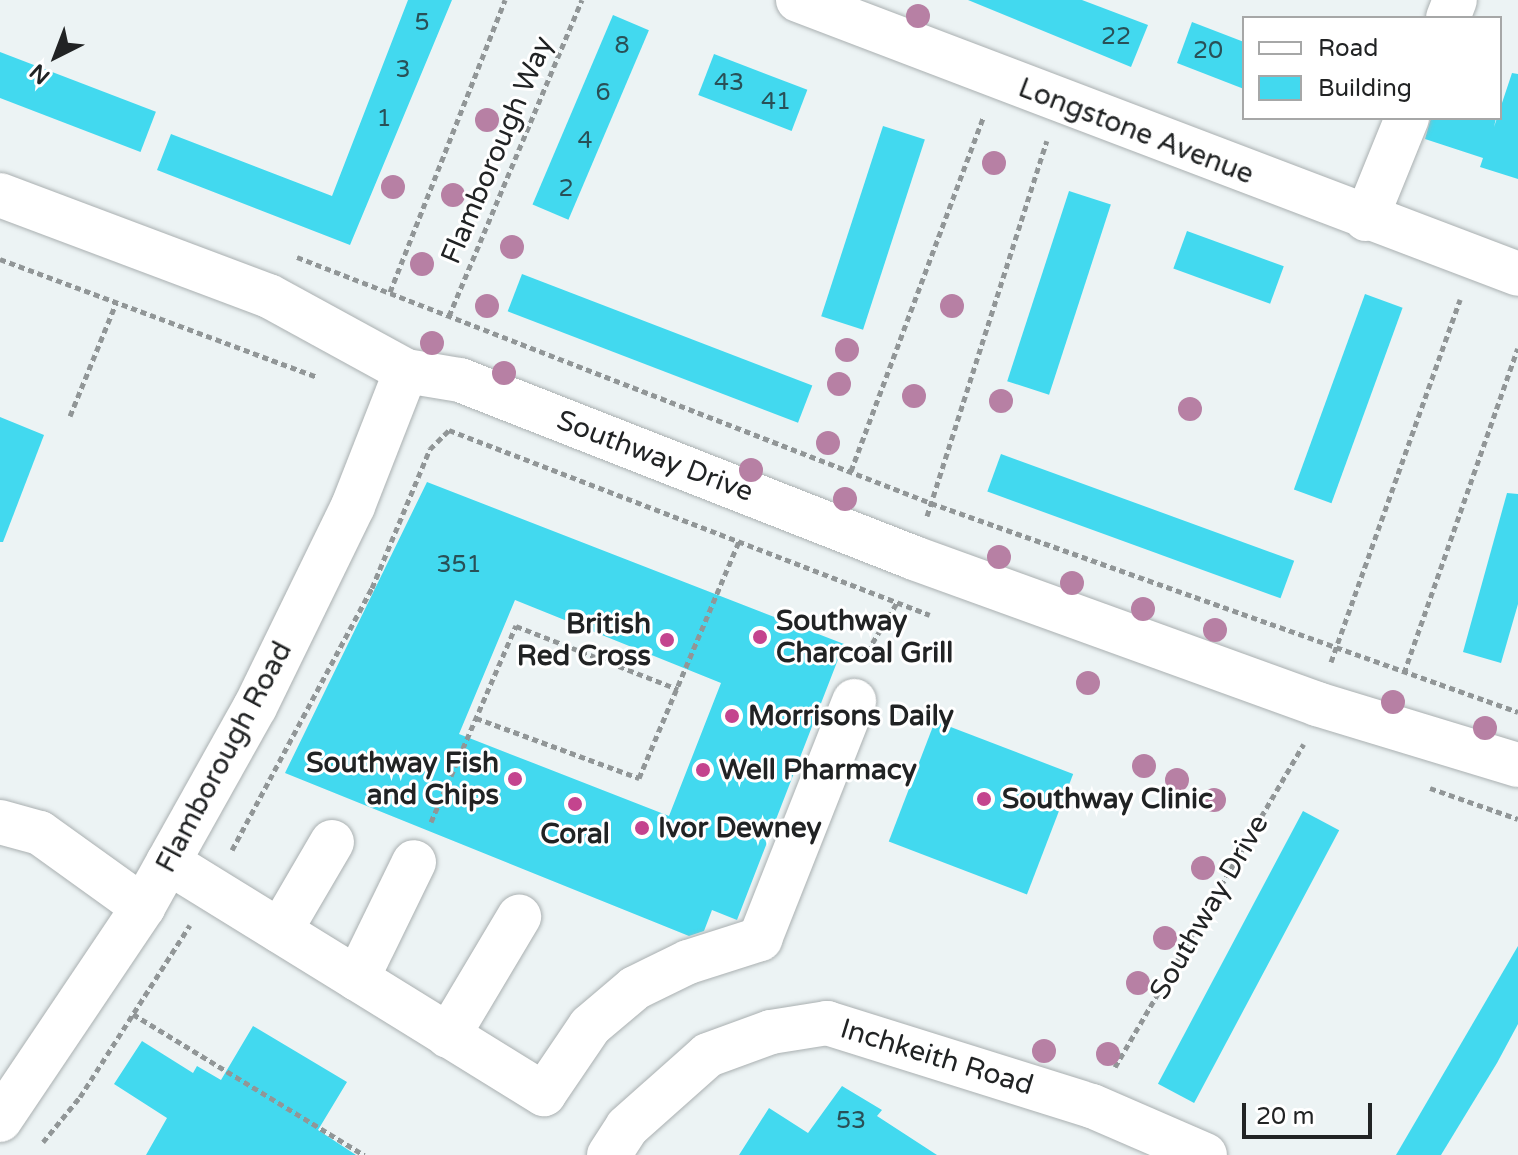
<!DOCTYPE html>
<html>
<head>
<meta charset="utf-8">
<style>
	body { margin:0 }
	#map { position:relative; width:1518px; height:1155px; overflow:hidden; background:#ecf3f4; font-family:"Varela Round",sans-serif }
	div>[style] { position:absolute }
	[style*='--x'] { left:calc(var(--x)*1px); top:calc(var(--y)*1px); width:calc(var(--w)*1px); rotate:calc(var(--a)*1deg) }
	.building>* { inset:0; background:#42d9ef; transform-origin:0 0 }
	.path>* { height:5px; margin-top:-2.5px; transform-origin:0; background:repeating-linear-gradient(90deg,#919697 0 6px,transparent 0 10px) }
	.roads { filter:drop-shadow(0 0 2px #aab0b1) drop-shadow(0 0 2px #aab0b1) }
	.minor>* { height:44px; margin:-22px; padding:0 22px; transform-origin:22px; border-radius:22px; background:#fff }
	.trees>* { width:24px; height:24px; margin:-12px; border-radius:50%; background:#b780a4 }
	.dots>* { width:22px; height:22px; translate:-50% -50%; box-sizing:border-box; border:4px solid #fff; border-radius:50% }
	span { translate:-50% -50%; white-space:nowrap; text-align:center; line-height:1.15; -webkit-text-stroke:6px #fff; paint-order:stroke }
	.number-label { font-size:24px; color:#295057 }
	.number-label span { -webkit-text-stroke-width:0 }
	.street-label { font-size:28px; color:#212324 }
	.poi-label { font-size:28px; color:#212324; font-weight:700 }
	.left { translate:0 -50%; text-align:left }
	.right { translate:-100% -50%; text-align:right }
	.legend { position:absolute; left:1242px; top:16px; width:260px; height:104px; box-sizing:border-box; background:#fff; border:2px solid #a6a7a7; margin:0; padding:10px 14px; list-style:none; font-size:24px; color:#212324 }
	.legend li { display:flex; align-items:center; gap:16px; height:40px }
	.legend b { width:40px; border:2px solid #a6a7a7 }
	.north { position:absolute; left:16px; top:16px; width:80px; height:80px; -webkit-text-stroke:6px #fff; paint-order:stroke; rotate:222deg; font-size:22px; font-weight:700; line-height:32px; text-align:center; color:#212324 }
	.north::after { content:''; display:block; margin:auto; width:28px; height:36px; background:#212324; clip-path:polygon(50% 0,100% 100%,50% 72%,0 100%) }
	.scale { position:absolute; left:1242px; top:1103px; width:130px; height:36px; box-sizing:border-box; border:4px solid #212324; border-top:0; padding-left:10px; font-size:24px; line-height:28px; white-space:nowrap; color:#212324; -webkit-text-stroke:6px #fff; paint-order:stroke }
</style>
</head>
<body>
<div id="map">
	<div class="building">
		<div style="clip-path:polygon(408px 0,452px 0,350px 245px,157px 170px,171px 134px,332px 196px)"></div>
		<div style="clip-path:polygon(968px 0,1082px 0,1148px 25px,1131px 67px)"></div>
		<div style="left:613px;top:15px;width:39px;height:206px;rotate:23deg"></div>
		<div style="clip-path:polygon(1192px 22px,1244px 42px,1244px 89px,1177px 63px)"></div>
		<div style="left:0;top:52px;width:167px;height:43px;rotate:21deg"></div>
		<div style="left:714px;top:54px;width:100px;height:44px;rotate:21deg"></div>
		<div style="clip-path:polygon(1512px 73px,1518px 74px,1518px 179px,1480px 167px,1483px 158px,1425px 139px,1431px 118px,1496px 118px,1494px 127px)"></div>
		<div style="left:883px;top:126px;width:44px;height:200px;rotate:18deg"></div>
		<div style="left:1069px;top:191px;width:44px;height:200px;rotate:18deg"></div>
		<div style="left:1187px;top:231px;width:103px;height:40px;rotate:20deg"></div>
		<div style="left:522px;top:274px;width:311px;height:40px;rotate:21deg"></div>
		<div style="left:1365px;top:294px;width:40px;height:208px;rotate:20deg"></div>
		<div style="clip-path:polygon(0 417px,44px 435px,3px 542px,0 542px)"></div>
		<div style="left:1001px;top:454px;width:312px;height:40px;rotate:20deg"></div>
		<div style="clip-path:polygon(evenodd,427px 482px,844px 644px,737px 920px,712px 910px,704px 931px,689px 936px,285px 773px,427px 482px,515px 600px,721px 683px,669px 816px,459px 734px,515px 600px)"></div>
		<div style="clip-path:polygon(1507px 493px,1518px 494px,1518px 604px,1501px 663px,1463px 652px)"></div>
		<div style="left:935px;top:721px;width:148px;height:129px;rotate:21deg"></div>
		<div style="left:1303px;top:811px;width:41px;height:309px;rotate:28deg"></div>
		<div style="clip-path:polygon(1518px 946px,1518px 1024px,1497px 1063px,1441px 1155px,1396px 1155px)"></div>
		<div style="clip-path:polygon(253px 1026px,347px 1082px,318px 1130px,356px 1155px,146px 1155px,167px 1118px,114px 1084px,142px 1041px,193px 1073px,197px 1066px,221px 1080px)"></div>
		<div style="clip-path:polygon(842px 1086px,882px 1110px,877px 1116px,937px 1155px,739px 1155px,769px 1108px,808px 1133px)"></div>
	</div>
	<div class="path">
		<div style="--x:297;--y:257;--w:680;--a:21.21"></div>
		<div style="--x:931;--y:503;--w:623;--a:19.6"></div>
		<div style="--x:0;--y:259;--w:339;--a:20.4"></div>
		<div style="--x:390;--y:292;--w:314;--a:-68.5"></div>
		<div style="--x:449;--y:316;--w:343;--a:-67.2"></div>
		<div style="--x:70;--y:416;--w:122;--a:-67.8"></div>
		<div style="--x:851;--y:471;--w:379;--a:-69.5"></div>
		<div style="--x:927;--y:516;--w:394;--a:-72.3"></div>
		<div style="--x:862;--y:660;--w:69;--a:-58.6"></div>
		<div style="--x:1331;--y:662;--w:385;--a:-70.4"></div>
		<div style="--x:1404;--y:673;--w:344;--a:-70.7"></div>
		<div style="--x:476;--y:718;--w:174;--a:20.2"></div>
		<div style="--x:639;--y:778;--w:257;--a:-67.1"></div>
		<div style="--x:1430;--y:788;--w:93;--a:19.4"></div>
		<div style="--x:431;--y:822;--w:214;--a:-66.6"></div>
		<div style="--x:516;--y:626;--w:174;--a:21.3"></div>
		<div style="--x:232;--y:850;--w:297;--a:-61.9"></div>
		<div style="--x:372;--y:588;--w:151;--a:-67.4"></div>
		<div style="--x:430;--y:449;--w:27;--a:-45"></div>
		<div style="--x:449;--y:430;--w:515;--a:21.04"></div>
		<div style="--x:133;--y:1014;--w:271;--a:31.4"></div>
		<div style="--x:1115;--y:1067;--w:374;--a:-59.7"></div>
		<div style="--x:43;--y:1142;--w:58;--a:-50.6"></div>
		<div style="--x:80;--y:1097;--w:204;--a:-57.4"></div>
	</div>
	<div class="roads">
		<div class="minor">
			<div style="--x:798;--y:0;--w:770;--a:20.83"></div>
			<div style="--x:1448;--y:18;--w:19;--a:-69"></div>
			<div style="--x:0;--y:195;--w:287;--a:20.6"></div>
			<div style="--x:269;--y:296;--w:156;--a:28.7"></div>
			<div style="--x:406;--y:371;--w:55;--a:9.5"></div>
			<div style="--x:460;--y:380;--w:488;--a:21.4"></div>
			<div style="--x:914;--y:558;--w:429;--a:19.9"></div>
			<div style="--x:1317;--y:704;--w:210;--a:16.9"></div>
			<div style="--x:1366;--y:219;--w:109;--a:-67.9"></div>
			<div style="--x:0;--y:822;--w:41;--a:15.4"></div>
			<div style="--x:40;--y:833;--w:127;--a:35.7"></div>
			<div style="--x:168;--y:862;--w:442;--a:31.7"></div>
			<div style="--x:544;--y:1094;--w:82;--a:-55.9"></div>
			<div style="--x:590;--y:1026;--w:59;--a:-40.2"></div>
			<div style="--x:635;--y:988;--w:59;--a:-26.1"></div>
			<div style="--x:688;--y:962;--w:76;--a:-17.7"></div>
			<div style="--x:760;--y:939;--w:256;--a:-68.4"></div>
			<div style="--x:280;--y:931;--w:103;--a:-59.7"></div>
			<div style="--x:357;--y:979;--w:130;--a:-64"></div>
			<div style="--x:448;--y:1036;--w:139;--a:-59.2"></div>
			<div style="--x:0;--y:1120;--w:257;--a:-56.1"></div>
			<div style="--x:143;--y:907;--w:229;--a:-60.8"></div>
			<div style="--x:255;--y:707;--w:224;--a:-64"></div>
			<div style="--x:353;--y:506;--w:145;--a:-68.6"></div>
			<div style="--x:609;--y:1155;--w:33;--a:-57"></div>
			<div style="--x:627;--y:1127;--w:108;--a:-41.6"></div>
			<div style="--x:708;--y:1055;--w:67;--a:-20.1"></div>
			<div style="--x:771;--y:1032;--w:57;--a:-9.1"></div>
			<div style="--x:827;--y:1023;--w:278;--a:17.4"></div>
			<div style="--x:1092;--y:1106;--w:123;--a:23.4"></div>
		</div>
	</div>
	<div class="trees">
		<div style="left:918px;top:16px"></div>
		<div style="left:487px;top:120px"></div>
		<div style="left:994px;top:163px"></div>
		<div style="left:393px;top:187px"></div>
		<div style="left:453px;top:195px"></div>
		<div style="left:512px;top:247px"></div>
		<div style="left:422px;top:264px"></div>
		<div style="left:487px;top:306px"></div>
		<div style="left:952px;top:306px"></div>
		<div style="left:432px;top:343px"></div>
		<div style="left:847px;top:350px"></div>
		<div style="left:504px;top:373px"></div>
		<div style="left:839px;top:384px"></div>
		<div style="left:914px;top:396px"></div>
		<div style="left:1001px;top:401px"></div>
		<div style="left:1190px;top:409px"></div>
		<div style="left:828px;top:443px"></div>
		<div style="left:751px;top:470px"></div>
		<div style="left:845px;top:499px"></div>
		<div style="left:999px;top:557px"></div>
		<div style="left:1072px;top:583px"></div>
		<div style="left:1143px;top:609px"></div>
		<div style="left:1215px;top:630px"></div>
		<div style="left:1088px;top:683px"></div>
		<div style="left:1393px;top:702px"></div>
		<div style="left:1485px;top:728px"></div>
		<div style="left:1144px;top:766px"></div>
		<div style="left:1177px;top:780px"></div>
		<div style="left:1214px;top:800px"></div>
		<div style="left:1203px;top:868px"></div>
		<div style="left:1165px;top:938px"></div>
		<div style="left:1138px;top:983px"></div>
		<div style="left:1044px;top:1051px"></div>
		<div style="left:1108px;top:1054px"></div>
	</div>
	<div class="dots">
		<div style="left:760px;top:637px;background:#c4448e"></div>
		<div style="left:667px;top:640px;background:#c4448e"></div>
		<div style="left:732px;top:716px;background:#c4448e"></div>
		<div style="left:703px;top:770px;background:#c4448e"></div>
		<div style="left:515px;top:779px;background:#c4448e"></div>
		<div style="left:984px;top:799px;background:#c4448e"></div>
		<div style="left:575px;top:804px;background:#c4448e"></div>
		<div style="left:642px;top:828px;background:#c4448e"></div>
	</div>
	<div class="number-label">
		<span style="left:422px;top:23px">5</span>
		<span style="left:1116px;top:37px">22</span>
		<span style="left:622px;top:46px">8</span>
		<span style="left:1208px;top:51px">20</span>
		<span style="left:403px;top:70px">3</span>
		<span style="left:729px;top:83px">43</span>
		<span style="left:603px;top:93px">6</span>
		<span style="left:776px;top:102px">41</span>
		<span style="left:384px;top:119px">1</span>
		<span style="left:585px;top:141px">4</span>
		<span style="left:566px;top:189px">2</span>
		<span style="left:459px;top:565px">351</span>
		<span style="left:851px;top:1121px">53</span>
	</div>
	<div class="street-label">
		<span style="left:1136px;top:131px;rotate:21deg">Longstone Avenue</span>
		<span style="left:497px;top:150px;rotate:-67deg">Flamborough Way</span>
		<span style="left:655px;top:456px;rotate:21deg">Southway Drive</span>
		<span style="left:224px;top:757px;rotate:-62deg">Flamborough Road</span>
		<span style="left:1209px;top:907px;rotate:-60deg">Southway Drive</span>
		<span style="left:937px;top:1057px;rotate:17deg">Inchkeith Road</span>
	</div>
	<div class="poi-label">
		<span class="left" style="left:776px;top:637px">Southway<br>Charcoal Grill</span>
		<span class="right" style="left:651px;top:640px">British<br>Red Cross</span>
		<span class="left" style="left:748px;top:716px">Morrisons Daily</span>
		<span class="right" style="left:499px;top:779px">Southway Fish<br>and Chips</span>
		<span class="left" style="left:719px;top:770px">Well Pharmacy</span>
		<span class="left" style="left:1002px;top:799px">Southway Clinic</span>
		<span class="left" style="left:658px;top:828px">Ivor Dewney</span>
		<span style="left:575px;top:834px">Coral</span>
	</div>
	<ul class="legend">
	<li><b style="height:10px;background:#fff"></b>Road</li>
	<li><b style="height:22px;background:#42d9ef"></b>Building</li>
	</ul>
	<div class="north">N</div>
	<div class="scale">20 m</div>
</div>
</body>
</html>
